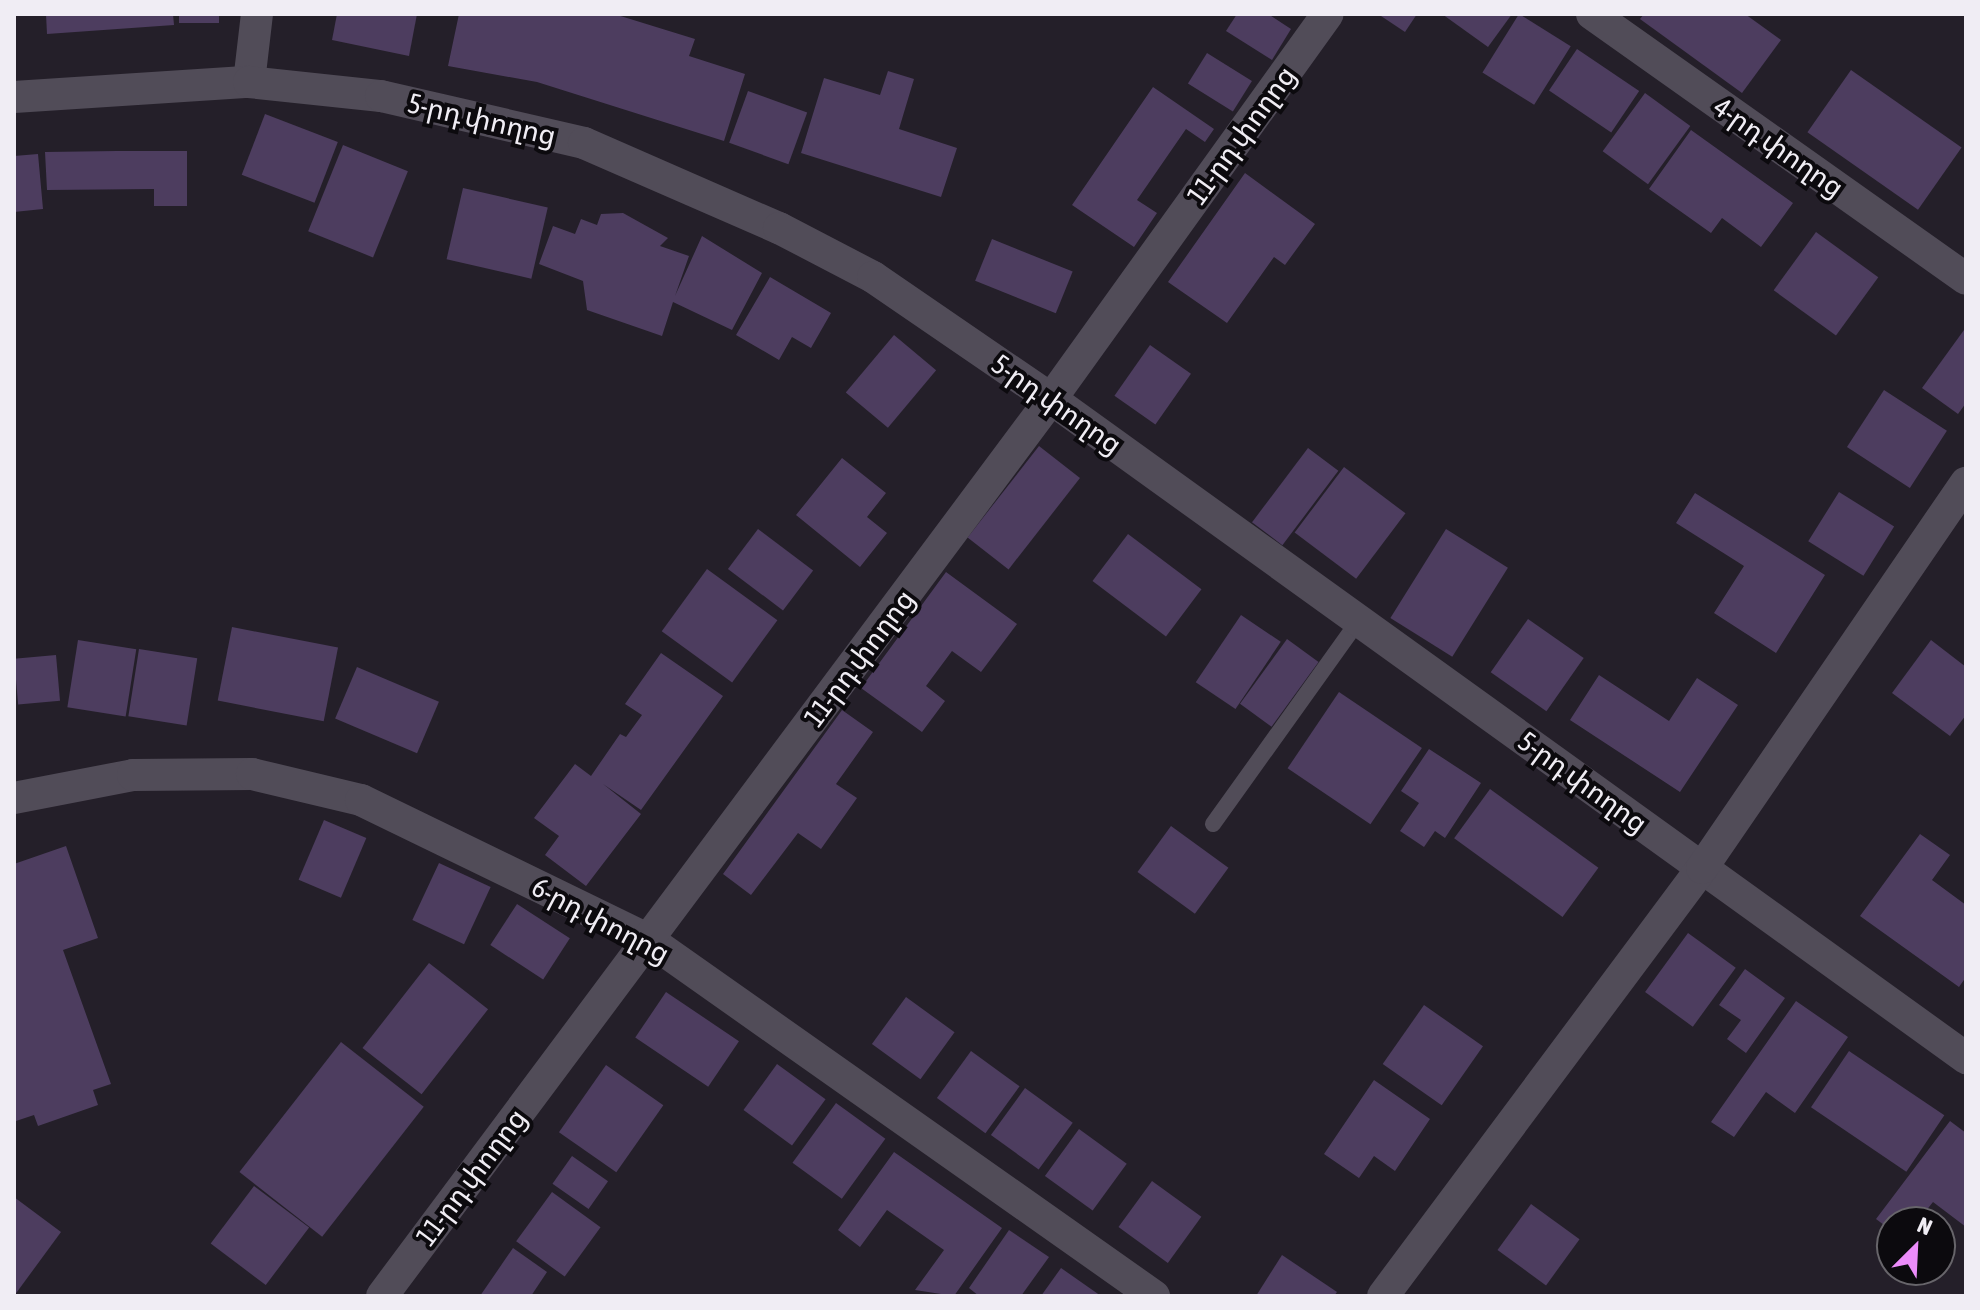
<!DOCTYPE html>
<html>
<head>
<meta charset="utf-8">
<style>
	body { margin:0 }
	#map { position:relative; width:1980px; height:1310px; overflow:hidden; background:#241f29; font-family:"Asap Condensed","Noto Sans Armenian",sans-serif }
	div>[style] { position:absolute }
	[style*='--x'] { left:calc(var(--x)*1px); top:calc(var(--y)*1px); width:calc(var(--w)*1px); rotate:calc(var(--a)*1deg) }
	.building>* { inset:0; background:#4d3d5f; transform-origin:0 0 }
	.service>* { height:16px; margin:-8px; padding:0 8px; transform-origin:8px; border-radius:8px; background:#514c58 }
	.minor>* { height:32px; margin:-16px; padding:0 16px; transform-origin:16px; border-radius:16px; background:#514c58 }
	span { translate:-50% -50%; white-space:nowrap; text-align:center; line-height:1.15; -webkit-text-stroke:8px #0c0a0e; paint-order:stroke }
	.street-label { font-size:28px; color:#f0edf4 }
	.frame { position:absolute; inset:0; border:16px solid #f0edf4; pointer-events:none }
	.north { position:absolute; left:1876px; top:1206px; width:80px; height:80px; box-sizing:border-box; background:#0c0a0e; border:2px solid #67656a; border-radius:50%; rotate:24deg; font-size:22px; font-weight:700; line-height:32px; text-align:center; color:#f0edf4 }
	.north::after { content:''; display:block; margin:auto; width:28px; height:36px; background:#ec8cfa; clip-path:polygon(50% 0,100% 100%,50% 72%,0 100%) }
</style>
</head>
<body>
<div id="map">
	<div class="building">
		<div style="clip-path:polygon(46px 14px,173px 14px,174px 25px,47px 34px)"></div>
		<div style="left:179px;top:14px;width:40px;height:9px"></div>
		<div style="clip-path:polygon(337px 14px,417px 14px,409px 56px,332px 40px)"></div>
		<div style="clip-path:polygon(459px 14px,614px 14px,695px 39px,689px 56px,745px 74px,724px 141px,537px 82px,448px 66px)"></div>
		<div style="clip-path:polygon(1237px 14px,1268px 14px,1291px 29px,1272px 60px,1226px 31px)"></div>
		<div style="clip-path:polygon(1378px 14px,1417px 14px,1405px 32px)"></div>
		<div style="clip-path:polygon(1442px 14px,1512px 14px,1488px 47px)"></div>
		<div style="left:1519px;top:14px;width:61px;height:69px;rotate:32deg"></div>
		<div style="clip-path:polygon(1644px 14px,1745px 14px,1781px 40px,1742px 93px,1640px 19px)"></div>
		<div style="left:1577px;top:49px;width:75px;height:50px;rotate:34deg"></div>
		<div style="left:1207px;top:53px;width:53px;height:36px;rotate:32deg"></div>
		<div style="left:1851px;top:70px;width:135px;height:76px;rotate:35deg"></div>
		<div style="clip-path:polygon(888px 71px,914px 79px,899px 129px,957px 148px,941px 197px,801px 153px,824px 78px,880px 95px)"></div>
		<div style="clip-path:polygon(1153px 87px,1214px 129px,1205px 142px,1186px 129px,1137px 200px,1157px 213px,1134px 247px,1072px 205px)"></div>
		<div style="left:748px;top:91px;width:63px;height:55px;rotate:20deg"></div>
		<div style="left:1645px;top:93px;width:56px;height:72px;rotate:36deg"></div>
		<div style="left:265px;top:114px;width:78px;height:65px;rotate:21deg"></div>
		<div style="clip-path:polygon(1691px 130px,1793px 203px,1761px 247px,1722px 218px,1711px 233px,1649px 189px)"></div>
		<div style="left:343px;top:145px;width:70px;height:93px;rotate:22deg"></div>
		<div style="clip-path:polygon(117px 151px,187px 151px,187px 206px,154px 206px,154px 189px,47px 190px,45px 152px)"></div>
		<div style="clip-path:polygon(38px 154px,43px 209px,14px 212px,14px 156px)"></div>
		<div style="clip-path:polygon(1245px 173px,1315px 224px,1285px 265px,1274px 257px,1227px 323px,1168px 282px)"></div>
		<div style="left:463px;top:188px;width:87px;height:73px;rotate:13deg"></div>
		<div style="clip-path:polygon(623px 213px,668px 238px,660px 246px,689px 256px,675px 296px,702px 236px,762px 273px,732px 330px,673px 302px,662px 336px,587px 310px,583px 281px,539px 264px,553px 226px,575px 234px,581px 219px,597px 225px,601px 214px)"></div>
		<div style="left:1816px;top:232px;width:77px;height:72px;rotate:36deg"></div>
		<div style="left:992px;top:239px;width:87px;height:45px;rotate:22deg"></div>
		<div style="clip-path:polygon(770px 277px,831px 313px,811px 348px,792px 337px,779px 360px,736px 335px)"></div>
		<div style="clip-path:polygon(1964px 330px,1966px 403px,1958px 414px,1922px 388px)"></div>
		<div style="left:894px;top:335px;width:55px;height:75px;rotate:40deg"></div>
		<div style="left:1150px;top:345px;width:50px;height:62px;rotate:35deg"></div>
		<div style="left:1884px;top:390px;width:75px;height:68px;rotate:33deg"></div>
		<div style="left:1039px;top:446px;width:52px;height:116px;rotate:38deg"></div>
		<div style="left:1308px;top:448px;width:38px;height:93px;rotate:37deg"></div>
		<div style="clip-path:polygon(842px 458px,886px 493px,867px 517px,887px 533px,860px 567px,796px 515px)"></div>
		<div style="left:1344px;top:467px;width:77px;height:82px;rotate:37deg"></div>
		<div style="left:1839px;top:492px;width:65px;height:58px;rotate:32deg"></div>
		<div style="clip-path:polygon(1695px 493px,1825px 575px,1776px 653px,1714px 613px,1744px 566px,1676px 523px)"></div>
		<div style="left:758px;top:529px;width:69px;height:50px;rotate:37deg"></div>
		<div style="left:1446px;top:529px;width:73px;height:105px;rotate:32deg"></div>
		<div style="left:1128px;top:534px;width:92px;height:59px;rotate:37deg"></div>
		<div style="left:707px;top:569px;width:87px;height:77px;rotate:36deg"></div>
		<div style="clip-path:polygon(946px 572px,1017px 624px,981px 672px,952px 651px,926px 686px,945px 701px,922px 732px,861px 688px)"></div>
		<div style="left:1241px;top:615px;width:48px;height:81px;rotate:34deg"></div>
		<div style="left:1528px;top:619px;width:68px;height:65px;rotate:35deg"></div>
		<div style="left:232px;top:627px;width:108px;height:75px;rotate:11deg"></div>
		<div style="left:1287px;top:639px;width:39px;height:80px;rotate:36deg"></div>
		<div style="left:78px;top:640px;width:59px;height:68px;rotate:9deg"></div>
		<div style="clip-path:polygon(1931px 640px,1966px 667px,1966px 715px,1950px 736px,1892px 693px)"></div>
		<div style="left:139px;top:649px;width:59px;height:68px;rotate:9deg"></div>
		<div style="clip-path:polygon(661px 653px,723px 696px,641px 810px,603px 784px,641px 814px,586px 886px,545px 855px,559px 836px,534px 818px,575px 764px,591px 776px,620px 734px,626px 737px,642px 715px,625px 704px)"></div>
		<div style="left:56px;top:655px;width:46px;height:42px;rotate:85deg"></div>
		<div style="left:357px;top:667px;width:89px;height:56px;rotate:23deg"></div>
		<div style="clip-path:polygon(1599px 675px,1669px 721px,1697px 678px,1738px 705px,1680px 792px,1570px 720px)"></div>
		<div style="left:1339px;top:692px;width:100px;height:92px;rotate:34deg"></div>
		<div style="clip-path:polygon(842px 710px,873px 732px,836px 784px,857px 798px,821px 849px,798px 833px,751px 895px,723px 874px)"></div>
		<div style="clip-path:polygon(1429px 749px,1481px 783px,1445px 838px,1435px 831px,1424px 847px,1400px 831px,1419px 803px,1401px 791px)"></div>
		<div style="left:1490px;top:789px;width:134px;height:61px;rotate:36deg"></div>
		<div style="left:324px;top:820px;width:46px;height:65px;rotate:23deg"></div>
		<div style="left:1171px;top:826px;width:71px;height:57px;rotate:36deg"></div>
		<div style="clip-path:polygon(1920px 834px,1950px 855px,1932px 880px,1966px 905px,1966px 977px,1959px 987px,1860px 916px)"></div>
		<div style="clip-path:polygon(66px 846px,98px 938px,63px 950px,111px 1084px,93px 1090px,98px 1105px,38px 1126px,34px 1115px,16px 1121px,14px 1116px,14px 864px)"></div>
		<div style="left:439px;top:863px;width:57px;height:63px;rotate:25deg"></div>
		<div style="left:517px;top:904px;width:63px;height:49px;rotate:33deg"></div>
		<div style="left:1688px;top:933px;width:59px;height:73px;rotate:36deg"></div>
		<div style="left:429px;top:963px;width:75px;height:108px;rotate:38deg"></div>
		<div style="clip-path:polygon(1745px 969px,1785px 998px,1746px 1053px,1727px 1039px,1741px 1020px,1719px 1005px)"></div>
		<div style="left:666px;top:992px;width:88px;height:55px;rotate:34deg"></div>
		<div style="left:906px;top:997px;width:60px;height:58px;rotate:36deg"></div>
		<div style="clip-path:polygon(1796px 1001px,1848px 1037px,1795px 1113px,1766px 1092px,1734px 1137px,1711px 1122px)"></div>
		<div style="left:1424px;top:1005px;width:72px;height:72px;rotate:35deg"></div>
		<div style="left:341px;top:1042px;width:105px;height:165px;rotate:38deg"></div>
		<div style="left:971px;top:1051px;width:60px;height:58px;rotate:36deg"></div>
		<div style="left:1849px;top:1051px;width:115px;height:68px;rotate:34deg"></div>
		<div style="left:777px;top:1064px;width:60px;height:57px;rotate:36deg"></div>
		<div style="left:606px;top:1065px;width:70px;height:82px;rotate:35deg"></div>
		<div style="clip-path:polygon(1374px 1080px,1430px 1119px,1395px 1171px,1374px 1156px,1359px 1178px,1324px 1154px)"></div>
		<div style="left:1025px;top:1088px;width:59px;height:58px;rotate:36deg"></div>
		<div style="left:836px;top:1103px;width:61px;height:74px;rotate:36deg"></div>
		<div style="clip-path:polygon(1950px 1121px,1966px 1133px,1966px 1227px,1933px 1202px,1917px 1222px,1892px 1222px,1892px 1231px,1876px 1219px)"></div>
		<div style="left:1079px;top:1129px;width:59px;height:58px;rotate:36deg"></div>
		<div style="clip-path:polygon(894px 1152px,1002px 1228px,954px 1296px,915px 1290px,944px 1250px,887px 1210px,860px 1247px,838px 1230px)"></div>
		<div style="left:572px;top:1156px;width:44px;height:34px;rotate:35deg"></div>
		<div style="left:1152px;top:1181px;width:61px;height:57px;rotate:36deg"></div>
		<div style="left:254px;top:1186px;width:69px;height:72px;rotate:37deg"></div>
		<div style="left:552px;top:1192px;width:60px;height:61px;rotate:36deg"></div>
		<div style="clip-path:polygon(14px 1197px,61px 1232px,14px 1296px)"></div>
		<div style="left:1531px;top:1204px;width:60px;height:57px;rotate:36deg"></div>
		<div style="clip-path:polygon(1009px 1230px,1049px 1257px,1021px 1296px,979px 1296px,969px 1288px)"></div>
		<div style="clip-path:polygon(513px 1248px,547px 1272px,531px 1296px,480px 1296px)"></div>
		<div style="clip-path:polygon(1282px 1255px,1337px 1292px,1334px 1296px,1256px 1296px)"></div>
		<div style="clip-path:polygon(1061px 1268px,1101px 1296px,1041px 1296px)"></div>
	</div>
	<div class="service">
		<div style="--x:1213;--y:824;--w:251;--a:-54.4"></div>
	</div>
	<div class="minor">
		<div style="--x:1592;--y:14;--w:458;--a:35.3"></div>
		<div style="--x:249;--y:82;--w:68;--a:-83.3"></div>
		<div style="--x:14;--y:97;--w:235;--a:-3.7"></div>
		<div style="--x:249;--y:82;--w:133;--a:6.1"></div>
		<div style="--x:381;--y:96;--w:208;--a:13"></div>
		<div style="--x:584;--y:143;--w:213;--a:23.6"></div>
		<div style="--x:779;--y:228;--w:106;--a:27.5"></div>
		<div style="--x:873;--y:277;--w:216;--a:34.4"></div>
		<div style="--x:1051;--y:399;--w:1128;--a:35.76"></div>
		<div style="--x:14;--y:798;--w:121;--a:-10.9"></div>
		<div style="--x:133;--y:775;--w:119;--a:-0.5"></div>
		<div style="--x:252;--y:774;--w:112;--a:13.4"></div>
		<div style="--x:361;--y:800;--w:320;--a:25.9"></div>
		<div style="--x:649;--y:940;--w:618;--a:35.18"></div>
		<div style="--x:382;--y:1296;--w:1119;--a:-53.28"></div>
		<div style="--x:1051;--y:399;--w:474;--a:-54.3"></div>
		<div style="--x:1383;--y:1296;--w:534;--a:-53.3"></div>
		<div style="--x:1702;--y:868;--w:467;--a:-55.6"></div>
	</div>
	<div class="street-label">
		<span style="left:482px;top:119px;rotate:13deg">5-րդ փողոց</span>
		<span style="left:1241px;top:135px;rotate:-54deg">11-րդ փողոց</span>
		<span style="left:1779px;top:147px;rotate:35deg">4-րդ փողոց</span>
		<span style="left:1057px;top:404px;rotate:35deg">5-րդ փողոց</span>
		<span style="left:859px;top:658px;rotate:-53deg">11-րդ փողոց</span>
		<span style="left:1583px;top:782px;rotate:36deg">5-րդ փողոց</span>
		<span style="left:601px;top:920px;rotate:28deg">6-րդ փողոց</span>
		<span style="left:471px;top:1177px;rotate:-53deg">11-րդ փողոց</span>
	</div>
	<div class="frame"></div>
	<div class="north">N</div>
</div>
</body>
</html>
